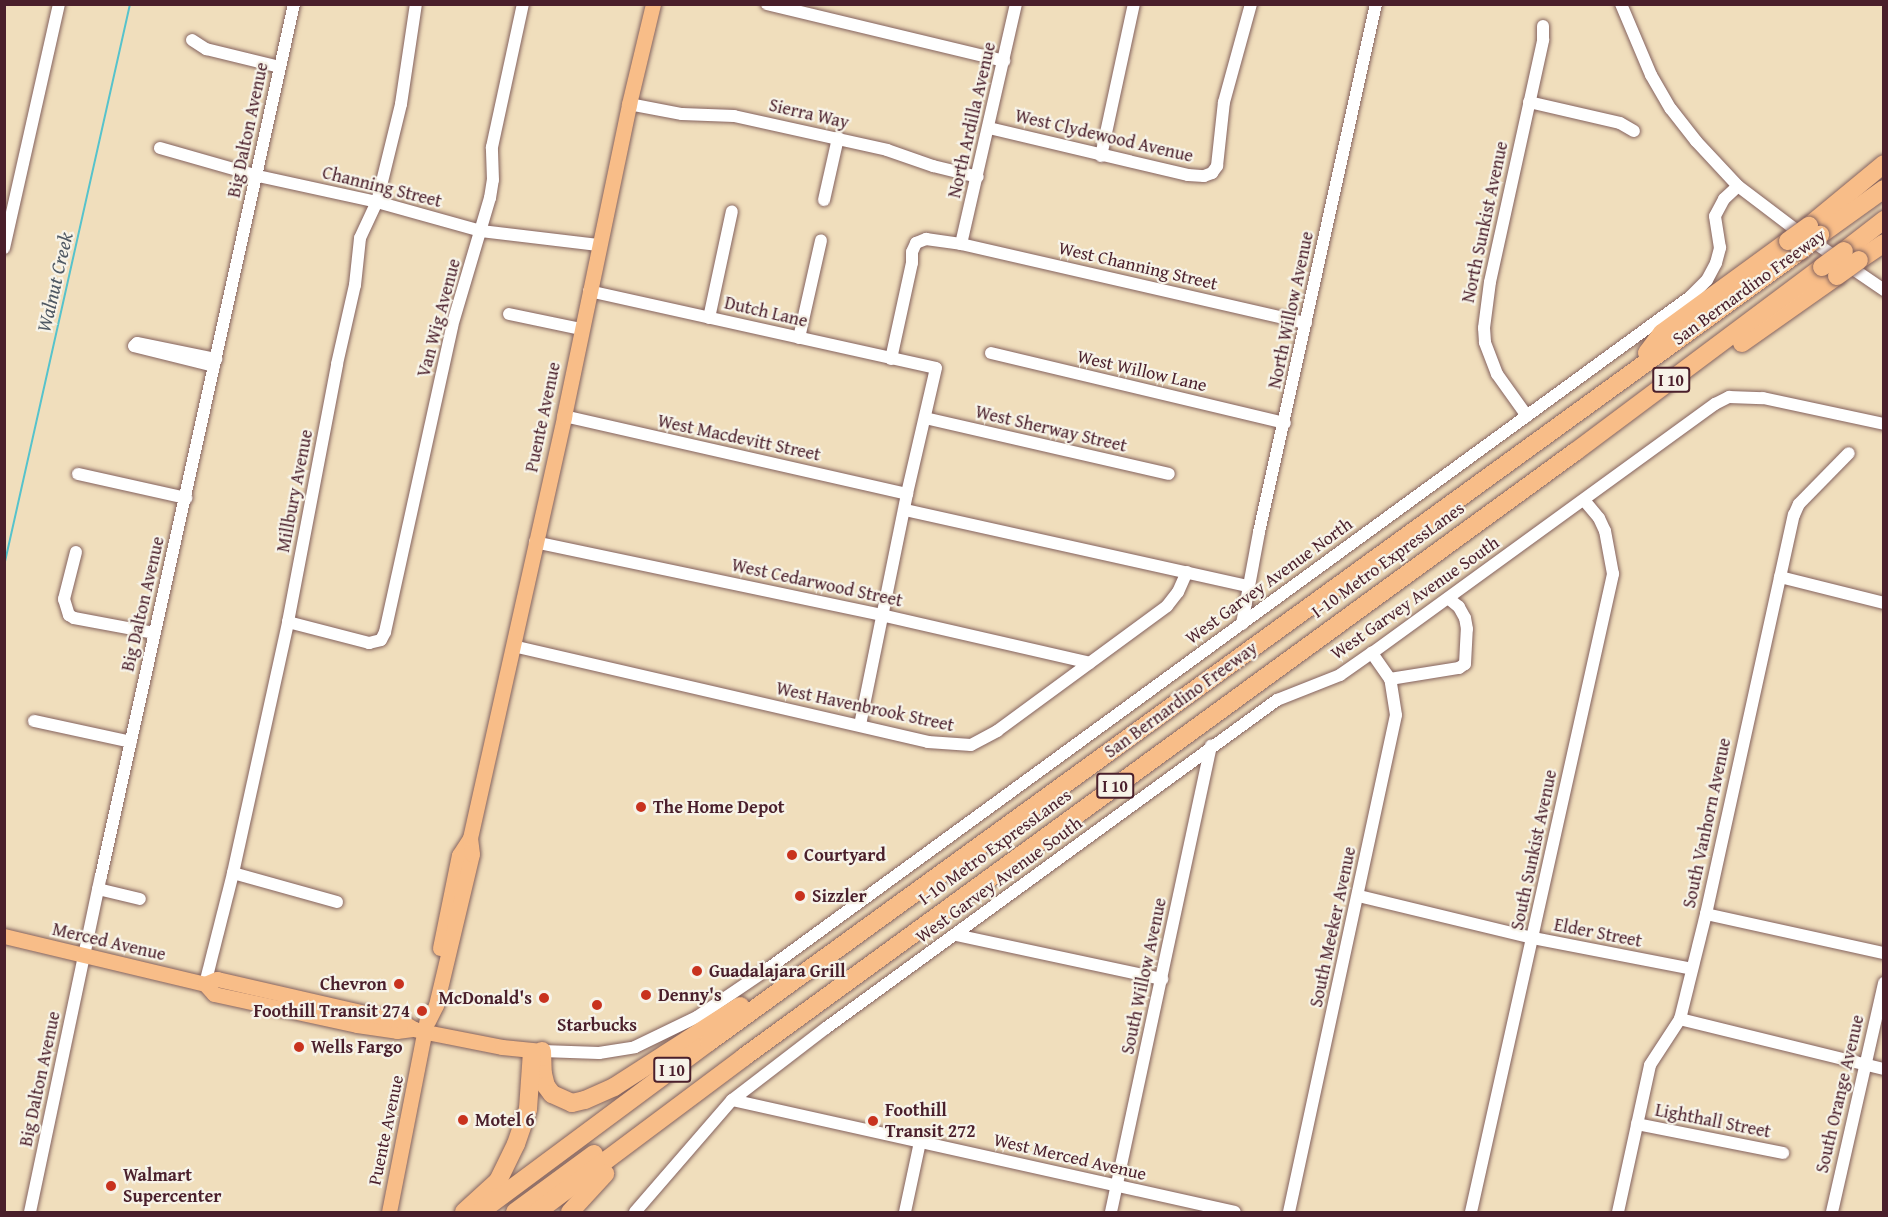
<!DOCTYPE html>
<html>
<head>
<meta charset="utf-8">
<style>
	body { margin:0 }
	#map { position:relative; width:1888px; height:1217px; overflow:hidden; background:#f0debc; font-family:"Gentium Book Plus",serif }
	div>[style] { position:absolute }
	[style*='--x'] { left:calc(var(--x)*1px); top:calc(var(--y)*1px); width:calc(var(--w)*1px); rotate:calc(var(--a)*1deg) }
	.stream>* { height:2px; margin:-1px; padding:0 1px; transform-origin:1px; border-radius:1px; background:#56c3cc }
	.roads { filter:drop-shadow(0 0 2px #84625e) drop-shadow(0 0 2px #84625e) }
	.minor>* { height:12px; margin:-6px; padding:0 6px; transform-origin:6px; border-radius:6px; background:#fff }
	.major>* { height:15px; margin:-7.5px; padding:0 7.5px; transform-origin:7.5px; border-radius:7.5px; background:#f8bd88 }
	.highway>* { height:18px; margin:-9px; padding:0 9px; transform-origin:9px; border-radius:9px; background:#f8bd88 }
	.bridges { filter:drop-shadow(0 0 2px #84625e) drop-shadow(0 0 2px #84625e) }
	.highway-bridge>* { height:18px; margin:-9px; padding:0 9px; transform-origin:9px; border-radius:9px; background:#f8bd88 }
	.dots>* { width:16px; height:16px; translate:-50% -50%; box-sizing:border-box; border:3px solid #f7f3e8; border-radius:50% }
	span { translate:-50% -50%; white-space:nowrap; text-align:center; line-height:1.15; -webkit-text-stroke:4.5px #f7f3e8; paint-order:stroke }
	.shield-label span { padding:2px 4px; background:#f7f3e8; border:2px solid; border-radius:4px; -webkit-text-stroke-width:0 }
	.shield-label { font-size:16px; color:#4a1f2b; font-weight:700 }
	.street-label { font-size:18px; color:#4a1f2b }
	.poi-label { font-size:18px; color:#4a1f2b; font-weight:700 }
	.left { translate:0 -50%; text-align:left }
	.right { translate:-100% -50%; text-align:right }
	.water-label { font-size:20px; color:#4e5863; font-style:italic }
	.frame { position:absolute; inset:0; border:6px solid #4a1f2b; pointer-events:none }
</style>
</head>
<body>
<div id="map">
	<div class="stream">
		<div style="--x:4;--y:566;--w:576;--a:-77.36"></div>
	</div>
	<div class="roads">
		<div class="minor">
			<div style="--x:767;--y:4;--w:244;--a:13.5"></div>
			<div style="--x:1621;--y:4;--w:77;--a:67.1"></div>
			<div style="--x:1651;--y:75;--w:39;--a:60"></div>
			<div style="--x:1671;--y:109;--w:41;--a:52"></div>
			<div style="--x:1696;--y:141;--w:62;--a:47"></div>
			<div style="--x:1738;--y:186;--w:73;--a:37.2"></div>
			<div style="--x:1796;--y:230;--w:107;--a:34.3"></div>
			<div style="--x:192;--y:40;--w:17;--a:33"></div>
			<div style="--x:206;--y:49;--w:76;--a:13.7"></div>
			<div style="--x:1529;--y:102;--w:93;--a:13"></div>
			<div style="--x:1620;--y:123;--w:16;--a:30"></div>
			<div style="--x:629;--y:104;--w:54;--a:10.7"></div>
			<div style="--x:682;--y:114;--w:52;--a:2.2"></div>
			<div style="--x:734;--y:116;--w:157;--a:12.5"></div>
			<div style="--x:887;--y:150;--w:49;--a:19.2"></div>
			<div style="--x:933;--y:166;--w:46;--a:13.7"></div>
			<div style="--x:989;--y:128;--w:204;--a:13.3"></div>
			<div style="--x:1188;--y:175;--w:16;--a:4"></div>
			<div style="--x:1204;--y:176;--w:9;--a:-21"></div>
			<div style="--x:1212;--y:173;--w:9;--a:-54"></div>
			<div style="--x:1217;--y:166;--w:64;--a:-83.8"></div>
			<div style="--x:1224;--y:102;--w:102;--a:-74.6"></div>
			<div style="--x:160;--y:148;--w:102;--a:15.9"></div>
			<div style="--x:258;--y:176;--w:122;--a:12.3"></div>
			<div style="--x:377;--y:202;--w:108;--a:15.6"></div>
			<div style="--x:481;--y:231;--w:118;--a:6.8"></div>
			<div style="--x:1101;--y:156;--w:156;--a:-77.8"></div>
			<div style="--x:824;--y:200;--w:64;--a:-77.3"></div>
			<div style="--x:961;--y:244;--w:246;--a:-77.1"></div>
			<div style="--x:4;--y:248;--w:250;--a:-77.3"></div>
			<div style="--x:589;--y:291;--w:355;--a:12.5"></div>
			<div style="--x:936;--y:368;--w:129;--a:103"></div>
			<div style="--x:907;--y:494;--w:236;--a:101.5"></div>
			<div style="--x:509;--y:314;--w:74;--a:11.8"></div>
			<div style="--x:709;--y:318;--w:109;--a:-77.9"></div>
			<div style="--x:799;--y:338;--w:100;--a:-77.3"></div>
			<div style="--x:991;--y:353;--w:302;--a:13.4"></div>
			<div style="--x:891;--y:359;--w:98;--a:-77.7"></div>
			<div style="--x:912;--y:263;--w:11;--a:-90"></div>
			<div style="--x:912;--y:252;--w:10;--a:-66"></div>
			<div style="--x:916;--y:243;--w:11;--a:-22"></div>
			<div style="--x:926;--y:239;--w:35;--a:8"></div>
			<div style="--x:961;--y:244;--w:354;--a:12.9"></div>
			<div style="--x:214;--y:366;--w:82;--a:-166"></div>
			<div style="--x:134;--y:346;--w:4;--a:-45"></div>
			<div style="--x:137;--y:343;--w:81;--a:11.4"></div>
			<div style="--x:564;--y:416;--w:352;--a:12.8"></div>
			<div style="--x:1527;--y:416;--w:52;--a:-125.5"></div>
			<div style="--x:1497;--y:374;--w:34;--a:-111"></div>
			<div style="--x:1485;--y:342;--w:14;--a:-94"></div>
			<div style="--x:1484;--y:328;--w:46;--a:-82.6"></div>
			<div style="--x:1490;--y:282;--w:248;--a:-77.6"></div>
			<div style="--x:1543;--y:40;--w:14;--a:-90"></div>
			<div style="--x:925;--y:418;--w:250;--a:12.9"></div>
			<div style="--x:78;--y:474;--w:111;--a:12.5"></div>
			<div style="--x:905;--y:510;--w:351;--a:12.5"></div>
			<div style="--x:535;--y:542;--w:354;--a:11.9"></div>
			<div style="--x:881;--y:615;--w:214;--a:12.9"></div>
			<div style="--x:76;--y:552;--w:49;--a:104.3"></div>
			<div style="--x:64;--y:599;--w:17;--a:73"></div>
			<div style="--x:69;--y:615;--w:6;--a:31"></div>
			<div style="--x:74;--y:618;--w:81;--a:10.6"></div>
			<div style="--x:1780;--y:577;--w:107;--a:14"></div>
			<div style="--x:288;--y:622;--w:84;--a:14.5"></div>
			<div style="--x:369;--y:643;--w:12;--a:-14"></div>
			<div style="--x:381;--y:640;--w:9;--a:-63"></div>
			<div style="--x:385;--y:632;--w:313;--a:-77.6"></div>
			<div style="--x:452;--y:326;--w:134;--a:-73.5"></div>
			<div style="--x:490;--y:198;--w:18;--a:-81"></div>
			<div style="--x:493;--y:180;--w:33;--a:-92"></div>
			<div style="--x:492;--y:147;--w:146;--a:-77.8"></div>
			<div style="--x:1242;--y:624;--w:94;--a:-79.5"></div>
			<div style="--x:1259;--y:532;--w:541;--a:-77.51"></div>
			<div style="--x:513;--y:646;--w:426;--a:13"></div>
			<div style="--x:928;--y:742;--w:43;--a:4"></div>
			<div style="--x:971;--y:745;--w:30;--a:-28"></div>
			<div style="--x:997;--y:731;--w:211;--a:-36.3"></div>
			<div style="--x:1167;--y:606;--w:18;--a:-52"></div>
			<div style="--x:1178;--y:592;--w:22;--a:-66"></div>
			<div style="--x:1390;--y:679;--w:70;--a:-9.1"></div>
			<div style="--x:1459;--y:668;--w:7;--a:-34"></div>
			<div style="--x:1465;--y:664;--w:35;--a:-87"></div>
			<div style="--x:1467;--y:629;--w:11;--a:-100"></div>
			<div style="--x:1465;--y:618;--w:13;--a:-119"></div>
			<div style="--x:1459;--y:607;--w:14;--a:-141"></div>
			<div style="--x:34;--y:721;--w:99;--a:12.2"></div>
			<div style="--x:233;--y:873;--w:108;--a:15.6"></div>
			<div style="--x:98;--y:889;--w:43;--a:13.4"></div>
			<div style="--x:1359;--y:896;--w:179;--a:13.6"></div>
			<div style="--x:1533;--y:938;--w:162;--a:11"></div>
			<div style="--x:1706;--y:914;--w:182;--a:12.4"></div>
			<div style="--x:956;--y:935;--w:211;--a:12.1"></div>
			<div style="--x:205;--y:984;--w:114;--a:-75.8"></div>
			<div style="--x:233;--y:873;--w:257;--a:-77.6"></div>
			<div style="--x:288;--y:622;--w:263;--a:-79.2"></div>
			<div style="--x:337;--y:364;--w:81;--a:-77.2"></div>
			<div style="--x:355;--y:285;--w:47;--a:-83.9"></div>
			<div style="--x:360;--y:238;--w:40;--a:-65"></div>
			<div style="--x:377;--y:202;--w:101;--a:-76.2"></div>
			<div style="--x:401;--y:104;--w:101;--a:-81.5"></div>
			<div style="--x:1680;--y:1019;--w:210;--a:13.8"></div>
			<div style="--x:542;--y:1051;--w:57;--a:2"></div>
			<div style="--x:599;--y:1053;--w:36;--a:-9"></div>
			<div style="--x:635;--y:1047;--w:69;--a:-25.8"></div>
			<div style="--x:697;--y:1017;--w:82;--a:-34.1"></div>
			<div style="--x:765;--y:971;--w:1145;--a:-36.08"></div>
			<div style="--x:1690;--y:297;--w:24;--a:-45"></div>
			<div style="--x:1707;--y:280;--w:19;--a:-62"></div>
			<div style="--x:1716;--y:263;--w:16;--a:-75"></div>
			<div style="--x:1720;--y:248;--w:32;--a:-99"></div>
			<div style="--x:1715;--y:216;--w:19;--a:-62"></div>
			<div style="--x:1724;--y:199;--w:19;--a:-43"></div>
			<div style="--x:732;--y:1100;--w:515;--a:12.55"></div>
			<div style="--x:1637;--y:1124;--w:149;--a:11.2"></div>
			<div style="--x:30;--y:1212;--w:343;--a:-78.1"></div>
			<div style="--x:101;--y:876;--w:893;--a:-77.52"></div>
			<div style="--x:635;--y:1212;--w:148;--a:-49.1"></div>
			<div style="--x:732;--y:1100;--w:118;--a:-37.5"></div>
			<div style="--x:826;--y:1028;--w:558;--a:-36.03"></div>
			<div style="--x:1277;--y:700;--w:68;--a:-21.6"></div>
			<div style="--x:1340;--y:675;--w:39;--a:-35"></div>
			<div style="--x:1372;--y:653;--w:424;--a:-36"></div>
			<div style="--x:1715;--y:404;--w:16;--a:-27"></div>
			<div style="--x:1729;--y:397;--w:34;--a:2"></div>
			<div style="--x:1763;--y:398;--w:124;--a:12.1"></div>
			<div style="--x:905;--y:1212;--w:72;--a:-77.9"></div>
			<div style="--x:1111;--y:1212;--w:477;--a:-77.9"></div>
			<div style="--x:1289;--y:1212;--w:508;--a:-77.85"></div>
			<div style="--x:1396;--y:715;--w:36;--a:-99"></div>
			<div style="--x:1390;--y:679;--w:32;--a:-125"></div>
			<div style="--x:1471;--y:1212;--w:654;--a:-77.45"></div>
			<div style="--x:1613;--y:574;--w:44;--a:-100.5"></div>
			<div style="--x:1605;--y:531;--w:14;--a:-115"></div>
			<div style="--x:1599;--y:518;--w:23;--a:-130"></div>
			<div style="--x:1618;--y:1212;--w:150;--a:-77.7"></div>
			<div style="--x:1650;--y:1065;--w:55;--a:-56.9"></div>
			<div style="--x:1680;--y:1019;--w:108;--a:-76.1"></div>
			<div style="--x:1706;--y:914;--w:409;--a:-77.6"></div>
			<div style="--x:1794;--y:515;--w:12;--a:-66"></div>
			<div style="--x:1799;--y:504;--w:71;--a:-45.6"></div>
			<div style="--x:1832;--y:1212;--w:235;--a:-77.2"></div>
		</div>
		<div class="major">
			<div style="--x:4;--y:936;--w:207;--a:13.4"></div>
			<div style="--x:205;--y:984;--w:13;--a:48"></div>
			<div style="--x:214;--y:994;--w:146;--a:12.2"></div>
			<div style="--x:357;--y:1025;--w:40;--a:8.5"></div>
			<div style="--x:397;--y:1031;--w:17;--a:-7"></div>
			<div style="--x:440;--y:948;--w:95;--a:-78.5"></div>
			<div style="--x:459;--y:855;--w:20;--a:-57"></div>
			<div style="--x:205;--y:984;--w:13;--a:-23"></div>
			<div style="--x:217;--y:979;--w:189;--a:12.9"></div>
			<div style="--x:401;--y:1021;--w:15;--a:32"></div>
			<div style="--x:414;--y:1029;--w:12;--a:14"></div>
			<div style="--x:426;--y:1032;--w:77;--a:11.2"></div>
			<div style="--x:502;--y:1047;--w:40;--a:5.7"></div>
			<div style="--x:428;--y:1021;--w:18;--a:-63"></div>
			<div style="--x:436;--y:1005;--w:155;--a:-76.6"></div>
			<div style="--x:472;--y:854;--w:16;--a:-97"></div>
			<div style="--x:470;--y:838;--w:432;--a:-77.4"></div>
			<div style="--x:564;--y:416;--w:319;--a:-78.2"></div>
			<div style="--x:629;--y:104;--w:103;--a:-76.5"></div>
			<div style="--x:389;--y:1212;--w:203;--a:-78.9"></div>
		</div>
		<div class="highway">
			<div style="--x:1809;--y:226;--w:97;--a:-39.6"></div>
			<div style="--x:1820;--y:235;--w:79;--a:-35.7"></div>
			<div style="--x:1844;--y:251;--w:51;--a:-37.8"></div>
			<div style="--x:1859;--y:260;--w:30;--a:-34"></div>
			<div style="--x:1742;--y:343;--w:116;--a:-35.2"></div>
			<div style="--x:1647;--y:353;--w:25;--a:-53"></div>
			<div style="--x:1662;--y:333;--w:156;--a:-36.1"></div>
			<div style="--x:542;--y:1051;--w:23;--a:88"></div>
			<div style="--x:543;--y:1074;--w:12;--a:76"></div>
			<div style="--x:546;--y:1086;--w:10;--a:53"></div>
			<div style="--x:552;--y:1094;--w:22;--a:24"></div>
			<div style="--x:572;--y:1103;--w:13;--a:-13"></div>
			<div style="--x:585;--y:1100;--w:32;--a:-24"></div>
			<div style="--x:614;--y:1087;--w:150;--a:-32.7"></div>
			<div style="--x:464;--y:1212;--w:46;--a:-42.4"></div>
			<div style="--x:498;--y:1181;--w:41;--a:-64.1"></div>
			<div style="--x:516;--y:1144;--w:37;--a:-71"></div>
			<div style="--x:528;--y:1109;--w:57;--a:-86"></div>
			<div style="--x:480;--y:1212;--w:285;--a:-36.6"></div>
			<div style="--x:709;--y:1042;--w:1348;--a:-35.94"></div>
			<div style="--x:515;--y:1212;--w:98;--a:-36.3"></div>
			<div style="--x:537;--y:1212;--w:259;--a:-36.8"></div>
			<div style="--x:744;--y:1057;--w:1028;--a:-36.06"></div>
			<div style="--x:1575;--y:452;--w:309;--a:-36.8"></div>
			<div style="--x:570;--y:1212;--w:52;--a:-47.4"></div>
		</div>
	</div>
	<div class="bridges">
		<div class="highway-bridge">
			<div style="--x:1788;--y:241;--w:26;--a:-36"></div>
			<div style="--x:1800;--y:251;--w:26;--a:-39"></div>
			<div style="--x:1822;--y:267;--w:27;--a:-36"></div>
			<div style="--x:1837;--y:276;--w:27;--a:-36"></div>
		</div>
	</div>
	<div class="dots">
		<div style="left:641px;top:807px;background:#c8321e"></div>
		<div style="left:792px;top:855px;background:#c8321e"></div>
		<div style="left:800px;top:896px;background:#c8321e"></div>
		<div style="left:697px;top:971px;background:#c8321e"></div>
		<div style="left:399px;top:984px;background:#c8321e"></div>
		<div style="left:646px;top:995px;background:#c8321e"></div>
		<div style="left:544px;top:998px;background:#c8321e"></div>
		<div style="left:597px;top:1005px;background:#c8321e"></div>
		<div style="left:422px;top:1011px;background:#c8321e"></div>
		<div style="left:299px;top:1047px;background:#c8321e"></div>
		<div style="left:463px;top:1120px;background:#c8321e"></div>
		<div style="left:873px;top:1121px;background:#c8321e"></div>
		<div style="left:111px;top:1186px;background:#c8321e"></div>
	</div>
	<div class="shield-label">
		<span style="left:1671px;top:380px">I 10</span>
		<span style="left:1115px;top:786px">I 10</span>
		<span style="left:672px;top:1070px">I 10</span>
	</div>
	<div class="street-label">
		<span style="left:809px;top:114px;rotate:13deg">Sierra Way</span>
		<span style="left:972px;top:120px;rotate:-77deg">North Ardilla Avenue</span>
		<span style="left:248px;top:130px;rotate:-78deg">Big Dalton Avenue</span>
		<span style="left:1104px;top:136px;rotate:13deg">West Clydewood Avenue</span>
		<span style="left:382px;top:187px;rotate:14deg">Channing Street</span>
		<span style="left:1485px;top:222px;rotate:-78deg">North Sunkist Avenue</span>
		<span style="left:1138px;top:266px;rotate:13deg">West Channing Street</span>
		<span style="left:1749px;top:287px;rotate:-36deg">San Bernardino Freeway</span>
		<span style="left:1291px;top:310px;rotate:-78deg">North Willow Avenue</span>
		<span style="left:766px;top:312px;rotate:13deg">Dutch Lane</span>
		<span style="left:439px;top:318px;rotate:-75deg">Van Wig Avenue</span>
		<span style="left:1142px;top:371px;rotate:13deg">West Willow Lane</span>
		<span style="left:543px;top:417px;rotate:-78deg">Puente Avenue</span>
		<span style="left:1051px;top:429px;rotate:13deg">West Sherway Street</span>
		<span style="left:739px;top:438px;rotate:12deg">West Macdevitt Street</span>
		<span style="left:295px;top:491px;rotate:-79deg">Millbury Avenue</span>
		<span style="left:1388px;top:560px;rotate:-36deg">I-10 Metro ExpressLanes</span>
		<span style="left:1269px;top:581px;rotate:-36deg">West Garvey Avenue North</span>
		<span style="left:817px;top:583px;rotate:12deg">West Cedarwood Street</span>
		<span style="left:1415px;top:598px;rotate:-35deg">West Garvey Avenue South</span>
		<span style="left:143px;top:604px;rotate:-77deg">Big Dalton Avenue</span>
		<span style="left:1181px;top:700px;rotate:-36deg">San Bernardino Freeway</span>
		<span style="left:865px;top:707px;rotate:12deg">West Havenbrook Street</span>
		<span style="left:1707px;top:823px;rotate:-78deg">South Vanhorn Avenue</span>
		<span style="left:995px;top:847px;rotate:-36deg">I-10 Metro ExpressLanes</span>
		<span style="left:1534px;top:850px;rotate:-78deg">South Sunkist Avenue</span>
		<span style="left:999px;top:880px;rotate:-36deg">West Garvey Avenue South</span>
		<span style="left:1333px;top:927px;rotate:-78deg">South Meeker Avenue</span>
		<span style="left:1598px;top:933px;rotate:11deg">Elder Street</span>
		<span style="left:109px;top:942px;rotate:13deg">Merced Avenue</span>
		<span style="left:1144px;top:976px;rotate:-78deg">South Willow Avenue</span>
		<span style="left:40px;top:1079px;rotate:-78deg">Big Dalton Avenue</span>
		<span style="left:1840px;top:1094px;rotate:-77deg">South Orange Avenue</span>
		<span style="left:1713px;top:1121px;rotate:11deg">Lighthall Street</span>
		<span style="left:386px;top:1130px;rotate:-78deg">Puente Avenue</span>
		<span style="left:1070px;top:1157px;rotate:13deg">West Merced Avenue</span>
	</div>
	<div class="poi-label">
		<span class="left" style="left:653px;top:807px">The Home Depot</span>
		<span class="left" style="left:804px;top:855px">Courtyard</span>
		<span class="left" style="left:812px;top:896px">Sizzler</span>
		<span class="left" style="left:709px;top:971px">Guadalajara Grill</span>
		<span class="right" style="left:387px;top:984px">Chevron</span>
		<span class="left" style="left:658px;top:995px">Denny's</span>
		<span class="right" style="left:532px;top:998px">McDonald's</span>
		<span class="right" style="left:410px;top:1011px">Foothill Transit 274</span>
		<span style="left:597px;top:1025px">Starbucks</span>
		<span class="left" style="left:311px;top:1047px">Wells Fargo</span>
		<span class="left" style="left:885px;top:1121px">Foothill<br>Transit 272</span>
		<span class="left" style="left:475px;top:1120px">Motel 6</span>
		<span class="left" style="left:123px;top:1186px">Walmart<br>Supercenter</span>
	</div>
	<div class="water-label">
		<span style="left:54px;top:282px;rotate:-77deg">Walnut Creek</span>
	</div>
	<div class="frame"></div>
</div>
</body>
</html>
